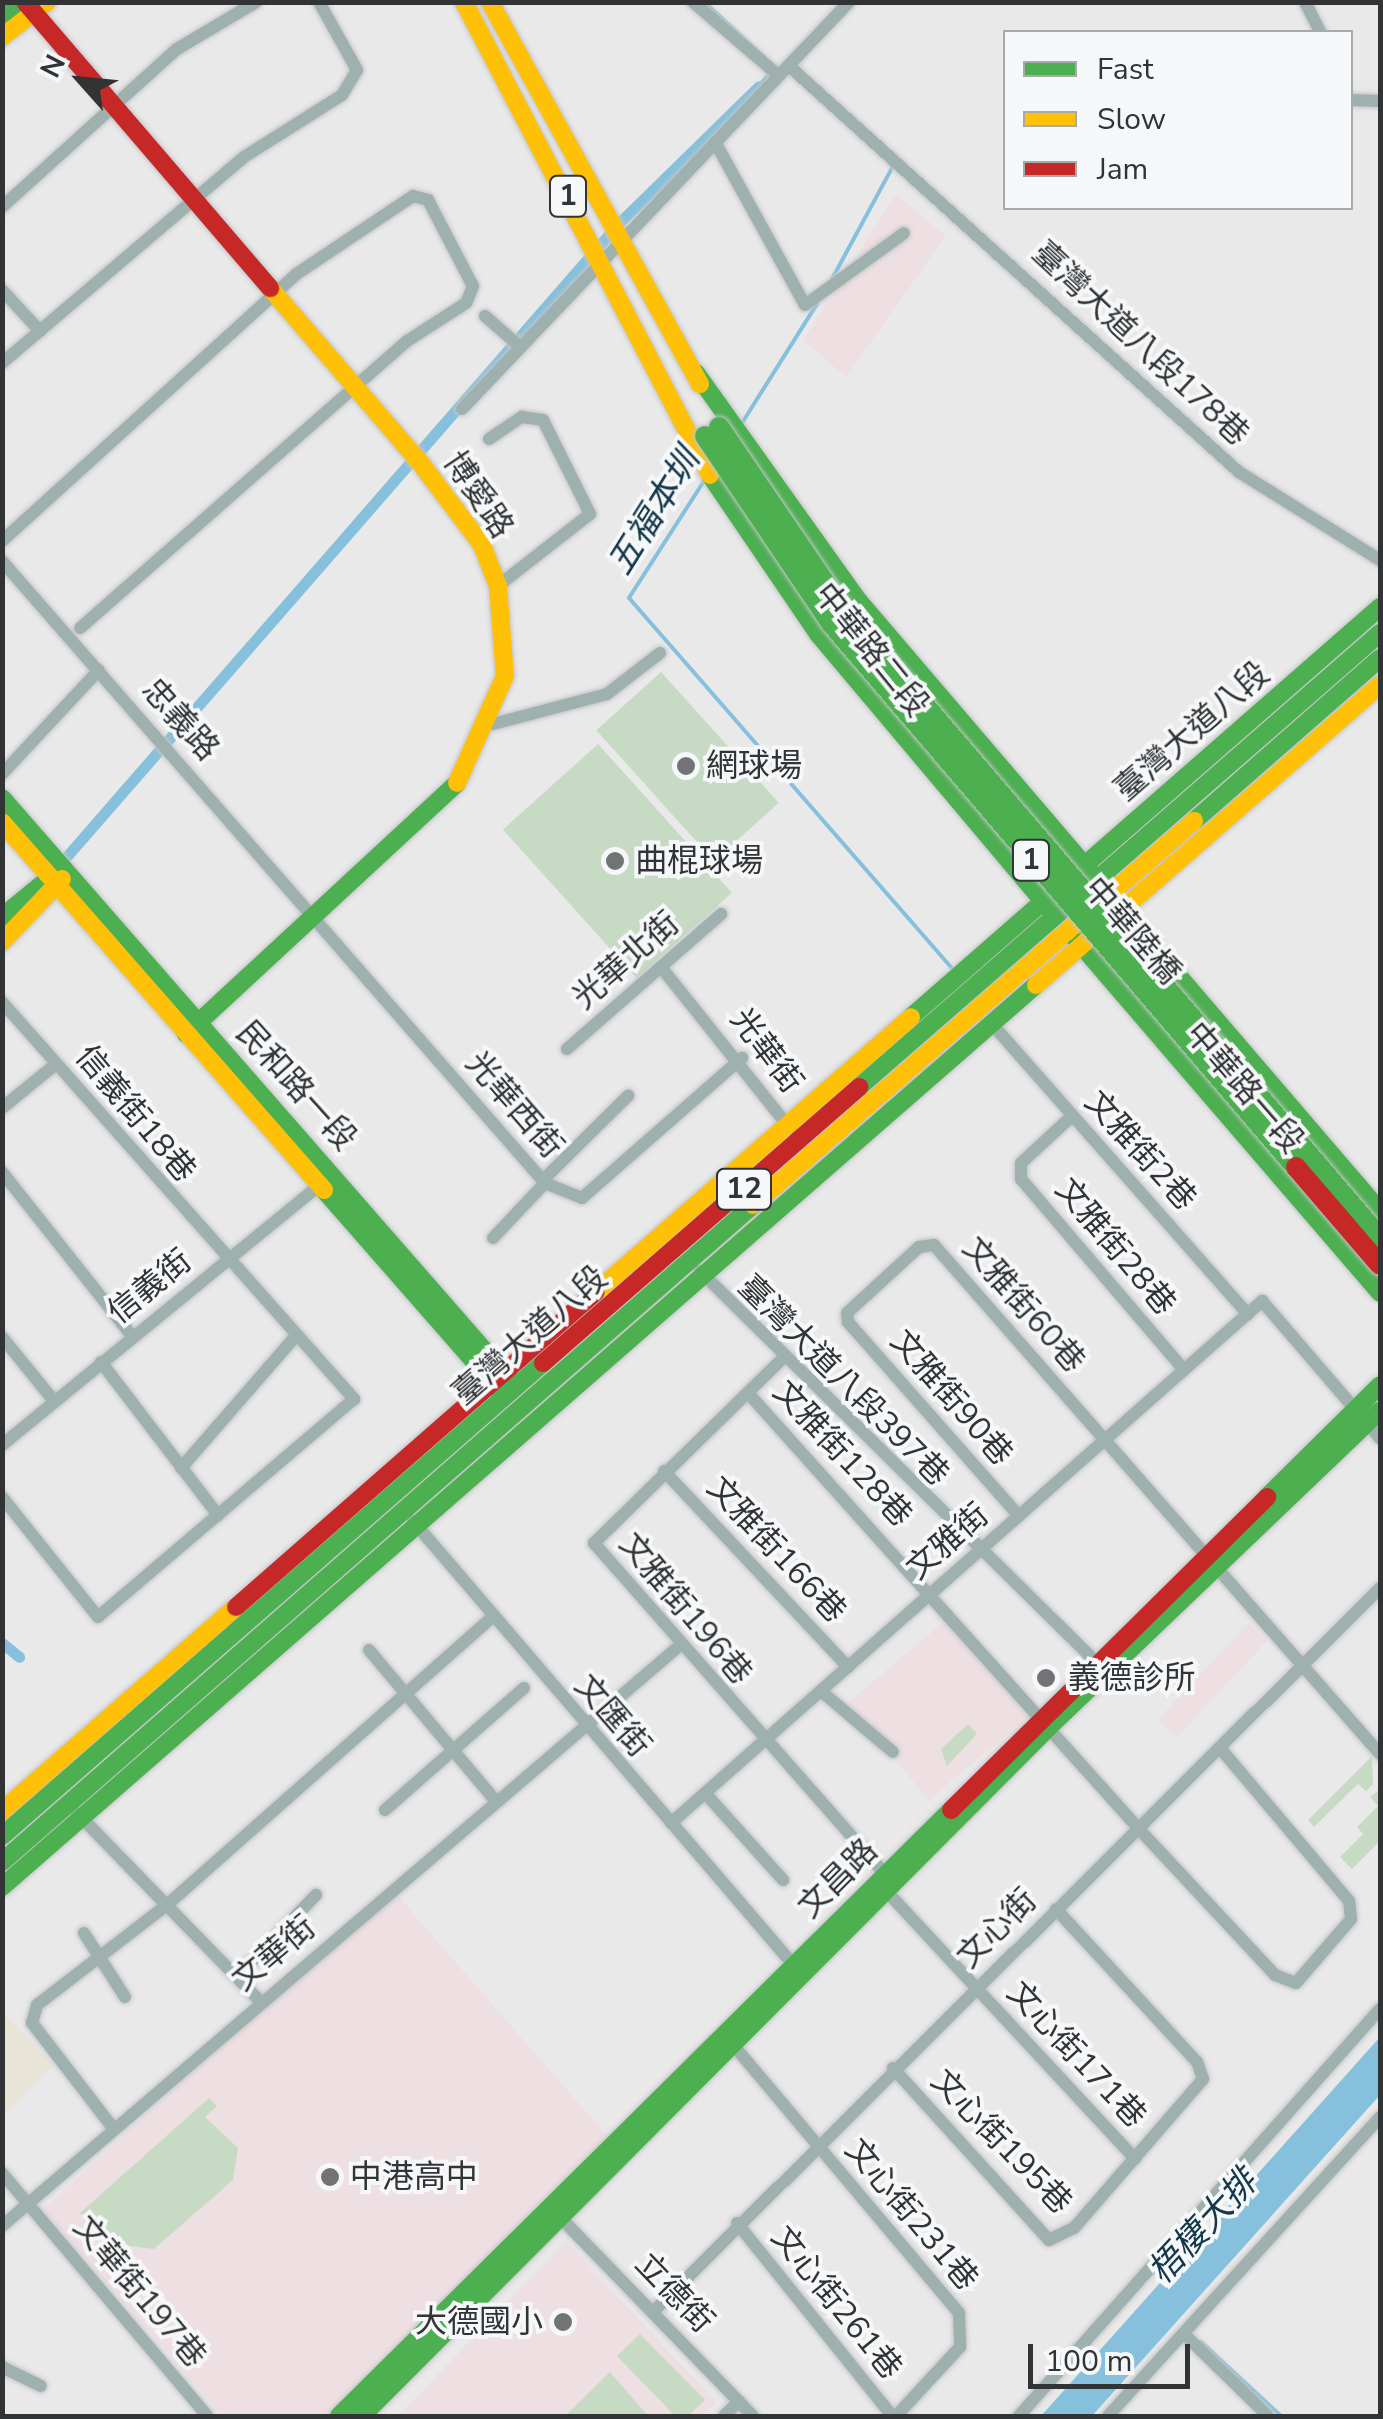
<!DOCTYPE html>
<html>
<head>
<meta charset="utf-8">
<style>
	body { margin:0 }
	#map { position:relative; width:1383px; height:2419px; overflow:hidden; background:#e9e9ea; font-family:"Nunito Sans","Noto Sans TC",sans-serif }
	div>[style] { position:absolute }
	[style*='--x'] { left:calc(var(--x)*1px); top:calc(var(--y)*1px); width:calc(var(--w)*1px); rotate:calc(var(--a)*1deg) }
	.education>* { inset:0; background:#eee0e2; transform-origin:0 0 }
	.medical>* { inset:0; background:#e8e4d8 }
	.green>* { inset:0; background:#c7dac4; transform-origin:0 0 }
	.water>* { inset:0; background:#87c0dc }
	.stream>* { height:4px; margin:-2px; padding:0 2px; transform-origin:2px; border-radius:2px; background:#87c0dc }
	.canal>* { height:11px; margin:-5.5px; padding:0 5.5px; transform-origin:5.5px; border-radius:5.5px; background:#87c0dc }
	.roads { filter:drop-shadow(0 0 2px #c4c5c6) drop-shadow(0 0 2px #c4c5c6) }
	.street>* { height:12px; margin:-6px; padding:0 6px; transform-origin:6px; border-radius:6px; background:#9eb1ae }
	.fast>* { height:18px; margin:-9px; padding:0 9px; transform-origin:9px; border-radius:9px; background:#4caf50 }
	.slow>* { height:18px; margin:-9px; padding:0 9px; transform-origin:9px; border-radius:9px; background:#ffc107 }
	.jam>* { height:18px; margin:-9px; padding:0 9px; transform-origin:9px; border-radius:9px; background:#c62828 }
	.bridges { filter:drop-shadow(0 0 2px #c4c5c6) drop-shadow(0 0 2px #c4c5c6) }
	.fast-bridge>* { height:20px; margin:-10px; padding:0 10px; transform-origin:10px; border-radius:10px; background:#4caf50 }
	.jam-bridge>* { height:20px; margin:-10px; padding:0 10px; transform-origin:10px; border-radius:10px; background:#c62828 }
	.dots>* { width:28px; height:28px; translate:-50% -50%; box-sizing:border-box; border:5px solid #f5f7f9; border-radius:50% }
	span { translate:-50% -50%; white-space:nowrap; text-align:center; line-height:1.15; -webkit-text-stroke:8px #f5f7f9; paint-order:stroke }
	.shield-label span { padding:2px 8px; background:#f5f7f9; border:2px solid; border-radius:8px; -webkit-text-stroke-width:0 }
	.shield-label { font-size:30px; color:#323334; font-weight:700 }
	.street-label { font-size:32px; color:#323334 }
	.poi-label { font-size:32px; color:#323334 }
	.left { translate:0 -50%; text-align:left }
	.right { translate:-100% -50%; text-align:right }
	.water-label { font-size:35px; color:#14384a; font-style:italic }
	.frame { position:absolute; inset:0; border:5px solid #323334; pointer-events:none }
	.legend { position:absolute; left:1003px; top:30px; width:350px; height:180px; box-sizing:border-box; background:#f5f7f9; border:2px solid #a7a9aa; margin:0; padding:12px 18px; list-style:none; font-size:30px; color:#323334 }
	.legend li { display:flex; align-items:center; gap:20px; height:50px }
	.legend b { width:50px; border:2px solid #a7a9aa }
	.north { position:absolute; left:30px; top:30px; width:100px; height:100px; -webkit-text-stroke:8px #f5f7f9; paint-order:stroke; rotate:297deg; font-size:28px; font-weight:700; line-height:40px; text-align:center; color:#323334 }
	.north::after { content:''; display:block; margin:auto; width:35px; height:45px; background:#323334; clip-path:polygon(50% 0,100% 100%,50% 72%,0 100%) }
	.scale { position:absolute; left:1028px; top:2344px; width:162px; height:45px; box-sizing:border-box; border:5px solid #323334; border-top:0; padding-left:12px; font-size:30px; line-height:35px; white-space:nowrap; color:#323334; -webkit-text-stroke:8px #f5f7f9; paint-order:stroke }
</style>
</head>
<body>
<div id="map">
	<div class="education">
		<div style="clip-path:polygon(896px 194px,946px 236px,846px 377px,803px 340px)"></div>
		<div style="left:946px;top:1620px;width:127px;height:129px;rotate:50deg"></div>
		<div style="left:1248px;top:1623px;width:26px;height:132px;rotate:43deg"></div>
		<div style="clip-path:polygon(392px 1889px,615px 2145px,327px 2416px,222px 2416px,43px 2209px)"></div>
		<div style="clip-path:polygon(566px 2241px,717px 2402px,702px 2416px,398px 2416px)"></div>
	</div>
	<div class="medical">
		<div style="clip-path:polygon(2px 2011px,54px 2065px,3px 2116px,2px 2116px)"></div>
	</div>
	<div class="green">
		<div style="left:661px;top:672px;width:176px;height:87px;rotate:48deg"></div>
		<div style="left:598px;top:744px;width:200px;height:128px;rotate:48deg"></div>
		<div style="clip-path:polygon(968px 1724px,977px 1734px,947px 1766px,941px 1749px)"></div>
		<div style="clip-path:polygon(1372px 1756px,1373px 1784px,1366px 1791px,1358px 1784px,1314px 1827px,1308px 1820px)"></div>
		<div style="clip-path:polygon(1380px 1789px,1380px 1841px,1352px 1869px,1340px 1857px,1363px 1834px,1357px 1827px,1378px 1806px,1370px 1797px)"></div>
		<div style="clip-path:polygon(209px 2098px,217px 2106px,205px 2117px,238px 2148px,233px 2180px,154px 2249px,113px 2244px,99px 2215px,88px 2223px,80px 2213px)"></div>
		<div style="clip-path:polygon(640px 2334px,705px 2400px,688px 2416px,675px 2416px,617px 2356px)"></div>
		<div style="clip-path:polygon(610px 2372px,648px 2416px,565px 2416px)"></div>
	</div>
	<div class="water">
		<div style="clip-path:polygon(1380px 2037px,1380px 2095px,1092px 2416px,1041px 2416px)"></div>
	</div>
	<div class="stream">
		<div style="--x:704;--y:2;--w:96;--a:42.5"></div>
		<div style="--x:759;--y:86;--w:16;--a:-50"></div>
		<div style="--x:832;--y:279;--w:128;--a:-61.6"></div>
		<div style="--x:742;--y:423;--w:141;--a:-57.8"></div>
		<div style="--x:704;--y:481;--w:139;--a:122.7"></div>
		<div style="--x:629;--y:598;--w:491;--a:48.9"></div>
		<div style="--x:1201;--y:2342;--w:109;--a:42.8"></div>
	</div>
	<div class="canal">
		<div style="--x:67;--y:856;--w:838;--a:-48.92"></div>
		<div style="--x:618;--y:224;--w:197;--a:-44.4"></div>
		<div style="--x:2;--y:1643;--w:22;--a:39"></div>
	</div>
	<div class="roads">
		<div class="street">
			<div style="--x:693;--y:2;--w:112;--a:40.7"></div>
			<div style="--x:1305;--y:2;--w:34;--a:63"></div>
			<div style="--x:789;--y:66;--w:606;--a:42.06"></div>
			<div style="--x:1239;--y:472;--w:166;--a:32"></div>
			<div style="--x:1350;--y:100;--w:30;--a:2"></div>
			<div style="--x:715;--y:142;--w:186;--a:61.1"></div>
			<div style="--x:805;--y:305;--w:122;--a:-36"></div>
			<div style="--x:2;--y:207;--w:236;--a:-42.1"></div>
			<div style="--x:177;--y:49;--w:92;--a:-30.7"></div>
			<div style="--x:2;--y:290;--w:56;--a:47.2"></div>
			<div style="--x:485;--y:316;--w:44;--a:41.3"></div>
			<div style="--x:2;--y:363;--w:318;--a:-40.4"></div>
			<div style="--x:244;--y:157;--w:116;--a:-32.3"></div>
			<div style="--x:342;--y:95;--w:29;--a:-59"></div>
			<div style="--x:357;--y:70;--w:78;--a:-119.2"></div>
			<div style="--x:462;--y:409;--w:562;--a:-46.44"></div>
			<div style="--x:489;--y:439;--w:40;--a:-34"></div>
			<div style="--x:522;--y:417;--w:21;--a:8"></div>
			<div style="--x:543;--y:420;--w:105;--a:63.4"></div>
			<div style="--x:590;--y:514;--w:117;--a:142"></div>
			<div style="--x:2;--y:541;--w:396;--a:-42.2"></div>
			<div style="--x:295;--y:275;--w:142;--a:-33.8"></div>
			<div style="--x:413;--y:196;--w:16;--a:15"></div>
			<div style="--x:428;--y:200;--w:97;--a:62.4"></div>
			<div style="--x:473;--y:286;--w:18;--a:112"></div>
			<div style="--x:466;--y:303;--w:70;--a:147.2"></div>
			<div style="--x:407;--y:341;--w:435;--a:138.7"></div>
			<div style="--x:2;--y:561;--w:826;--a:48.88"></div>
			<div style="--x:545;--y:1183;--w:40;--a:22"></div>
			<div style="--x:582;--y:1198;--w:213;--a:-41.2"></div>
			<div style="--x:493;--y:724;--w:118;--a:-14.7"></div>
			<div style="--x:607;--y:694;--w:67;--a:-37.7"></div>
			<div style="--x:2;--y:774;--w:142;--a:-47"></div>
			<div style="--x:661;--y:967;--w:208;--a:51.4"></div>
			<div style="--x:2;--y:1002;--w:531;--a:48.44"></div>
			<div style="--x:354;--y:1399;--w:336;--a:139.6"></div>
			<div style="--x:98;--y:1617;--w:154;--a:-128.7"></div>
			<div style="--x:992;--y:1024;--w:387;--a:48.6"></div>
			<div style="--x:567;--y:1049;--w:205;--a:-41.2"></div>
			<div style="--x:2;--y:1108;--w:70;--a:-39.2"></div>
			<div style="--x:1072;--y:1116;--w:69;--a:137.3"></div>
			<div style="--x:1021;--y:1163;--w:16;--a:90"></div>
			<div style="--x:1021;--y:1179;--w:251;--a:49.5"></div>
			<div style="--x:2;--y:1172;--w:209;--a:51.6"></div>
			<div style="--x:543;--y:1180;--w:120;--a:-44.7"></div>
			<div style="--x:493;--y:1238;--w:76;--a:-46.6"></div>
			<div style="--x:700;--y:1271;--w:558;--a:44.64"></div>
			<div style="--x:2;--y:1337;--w:82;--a:50.9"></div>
			<div style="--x:781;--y:1360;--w:262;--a:135.6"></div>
			<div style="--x:594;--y:1543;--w:441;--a:48.7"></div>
			<div style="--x:885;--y:1874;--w:22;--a:77"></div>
			<div style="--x:890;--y:1895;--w:360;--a:47.1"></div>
			<div style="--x:101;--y:1362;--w:193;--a:52.6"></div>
			<div style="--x:748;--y:1393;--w:584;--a:48.12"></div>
			<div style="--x:1138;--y:1828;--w:201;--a:47"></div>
			<div style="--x:1275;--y:1975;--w:22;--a:21"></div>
			<div style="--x:1296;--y:1983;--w:84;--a:-49.3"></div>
			<div style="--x:1351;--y:1919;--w:18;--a:-96"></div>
			<div style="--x:1349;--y:1901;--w:200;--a:-130.1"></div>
			<div style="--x:2;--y:1445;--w:417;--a:-39.3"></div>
			<div style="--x:181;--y:1468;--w:171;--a:-49"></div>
			<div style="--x:664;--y:1471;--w:269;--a:46.8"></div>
			<div style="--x:1019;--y:1516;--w:259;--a:-131.4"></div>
			<div style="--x:848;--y:1322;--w:9;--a:-96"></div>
			<div style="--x:847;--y:1313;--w:98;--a:-42.5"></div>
			<div style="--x:919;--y:1247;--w:15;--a:-8"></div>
			<div style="--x:934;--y:1245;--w:677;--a:48.77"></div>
			<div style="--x:413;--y:1521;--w:589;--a:49.41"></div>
			<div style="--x:369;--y:1650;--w:194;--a:50"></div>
			<div style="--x:821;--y:1691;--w:94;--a:40.3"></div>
			<div style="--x:705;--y:1793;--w:117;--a:48.1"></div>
			<div style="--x:385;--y:1810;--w:185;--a:-41.3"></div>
			<div style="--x:77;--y:1813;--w:262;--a:45.8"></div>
			<div style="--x:671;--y:1823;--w:789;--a:-41.45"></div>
			<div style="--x:1262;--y:1301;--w:181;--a:49.3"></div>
			<div style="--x:84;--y:1933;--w:76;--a:57.4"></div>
			<div style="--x:237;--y:1977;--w:114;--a:-46.1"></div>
			<div style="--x:735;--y:2047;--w:348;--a:49.9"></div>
			<div style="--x:959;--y:2313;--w:34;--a:88"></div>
			<div style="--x:960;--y:2347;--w:94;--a:132.8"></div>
			<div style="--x:893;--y:2068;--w:232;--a:47.8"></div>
			<div style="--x:1049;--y:2240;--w:28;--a:-26"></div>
			<div style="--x:1074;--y:2228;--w:197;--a:-49.1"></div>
			<div style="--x:1203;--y:2079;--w:18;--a:-109"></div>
			<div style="--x:1197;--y:2062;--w:208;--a:-132.7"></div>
			<div style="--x:113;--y:2128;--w:133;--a:-127.6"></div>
			<div style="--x:32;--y:2023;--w:19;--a:-74"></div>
			<div style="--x:37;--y:2005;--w:165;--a:-37.6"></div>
			<div style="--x:168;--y:1904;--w:435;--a:-41.5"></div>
			<div style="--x:2;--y:2173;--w:318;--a:49.8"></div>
			<div style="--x:557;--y:2214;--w:281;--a:45.9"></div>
			<div style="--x:737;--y:2223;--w:248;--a:51.2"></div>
			<div style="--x:2;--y:2226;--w:890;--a:-40.58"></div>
			<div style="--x:655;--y:2310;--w:1023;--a:-44.88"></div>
			<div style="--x:1184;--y:2334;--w:117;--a:44.3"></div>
			<div style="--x:2;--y:2367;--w:43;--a:26"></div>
			<div style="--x:724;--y:2416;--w:21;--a:-45"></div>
			<div style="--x:1019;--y:2416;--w:544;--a:-48.43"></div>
			<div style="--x:1108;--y:2416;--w:404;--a:-47.7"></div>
		</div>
		<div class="fast">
			<div style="--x:2;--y:15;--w:21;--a:-37"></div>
			<div style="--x:696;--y:373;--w:279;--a:54.5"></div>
			<div style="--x:858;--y:600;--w:359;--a:49.5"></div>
			<div style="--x:710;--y:475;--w:192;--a:55.8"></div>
			<div style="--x:818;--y:634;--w:362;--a:49.9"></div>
			<div style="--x:2;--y:798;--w:775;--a:48.87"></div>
			<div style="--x:1194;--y:821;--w:247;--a:-41.2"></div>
			<div style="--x:1116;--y:903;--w:406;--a:49.4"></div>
			<div style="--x:2;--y:917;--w:72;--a:-39.4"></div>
			<div style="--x:1074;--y:937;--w:469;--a:49.3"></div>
			<div style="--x:911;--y:1017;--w:623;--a:-41.16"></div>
			<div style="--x:186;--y:1034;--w:369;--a:-42.8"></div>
			<div style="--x:859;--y:1087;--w:691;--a:-41.07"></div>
			<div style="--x:324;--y:1190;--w:266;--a:48.8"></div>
			<div style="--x:1267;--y:1497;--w:159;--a:-44.7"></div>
			<div style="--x:2;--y:1836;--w:719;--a:-41.16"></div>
			<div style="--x:2;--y:1862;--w:998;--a:-41.18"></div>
			<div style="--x:2;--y:1887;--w:1372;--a:-41.1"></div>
			<div style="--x:339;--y:2416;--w:861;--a:-44.72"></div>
			<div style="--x:362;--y:2416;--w:974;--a:-45.08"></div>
			<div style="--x:1050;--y:1726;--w:456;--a:-43.7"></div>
		</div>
		<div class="slow">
			<div style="--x:464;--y:2;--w:533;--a:62.52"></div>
			<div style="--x:490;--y:2;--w:436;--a:61.2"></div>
			<div style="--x:2;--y:37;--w:57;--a:-37.9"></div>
			<div style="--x:270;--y:288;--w:233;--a:49.3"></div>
			<div style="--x:422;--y:465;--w:100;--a:53.1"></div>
			<div style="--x:482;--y:545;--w:44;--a:68.7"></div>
			<div style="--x:498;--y:586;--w:90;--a:85.6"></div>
			<div style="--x:505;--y:676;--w:117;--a:114.2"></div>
			<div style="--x:2;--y:822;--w:489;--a:48.8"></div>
			<div style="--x:2;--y:942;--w:87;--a:-46.4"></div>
			<div style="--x:1036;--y:985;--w:456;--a:-41.1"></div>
			<div style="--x:753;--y:1205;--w:585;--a:-41.05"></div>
			<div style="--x:596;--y:1292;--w:418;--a:-41.1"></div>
			<div style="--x:2;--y:1811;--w:310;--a:-41.1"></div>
		</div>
		<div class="jam">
			<div style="--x:25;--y:2;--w:377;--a:49.4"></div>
			<div style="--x:543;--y:1363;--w:420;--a:-41.1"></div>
			<div style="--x:236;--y:1607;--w:478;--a:-41.2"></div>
			<div style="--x:951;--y:1810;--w:445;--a:-44.7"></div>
		</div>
	</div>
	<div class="bridges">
		<div class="fast-bridge">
			<div style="--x:719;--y:427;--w:222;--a:55.8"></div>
			<div style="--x:844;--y:611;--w:825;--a:49.47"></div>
			<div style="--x:705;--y:436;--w:225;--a:56"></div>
			<div style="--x:831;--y:623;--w:716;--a:49.48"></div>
		</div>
		<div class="jam-bridge">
			<div style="--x:1296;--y:1167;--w:129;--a:49.4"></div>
		</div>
	</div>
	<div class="dots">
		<div style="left:686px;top:766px;background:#727374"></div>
		<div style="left:615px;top:861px;background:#727374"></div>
		<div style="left:1046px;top:1678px;background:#727374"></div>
		<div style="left:330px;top:2177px;background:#727374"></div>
		<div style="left:563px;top:2322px;background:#727374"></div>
	</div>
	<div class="shield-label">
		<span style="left:568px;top:196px">1</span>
		<span style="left:1031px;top:860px">1</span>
		<span style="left:744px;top:1189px">12</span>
	</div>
	<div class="street-label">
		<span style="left:1140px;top:344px;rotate:43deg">臺灣大道八段178巷</span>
		<span style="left:478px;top:495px;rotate:56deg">博愛路</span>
		<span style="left:871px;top:650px;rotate:51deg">中華路二段</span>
		<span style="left:180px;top:720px;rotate:48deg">忠義路</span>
		<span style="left:1192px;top:732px;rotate:-41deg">臺灣大道八段</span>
		<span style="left:1132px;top:931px;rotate:49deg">中華陸橋</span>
		<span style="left:626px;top:961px;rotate:-41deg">光華北街</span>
		<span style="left:766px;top:1051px;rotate:53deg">光華街</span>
		<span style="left:296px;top:1086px;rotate:48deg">民和路一段</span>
		<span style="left:1244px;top:1088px;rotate:49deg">中華路一段</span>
		<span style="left:514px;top:1105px;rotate:49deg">光華西街</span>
		<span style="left:135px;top:1114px;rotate:50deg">信義街18巷</span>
		<span style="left:1140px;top:1151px;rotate:48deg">文雅街2巷</span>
		<span style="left:1115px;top:1247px;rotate:50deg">文雅街28巷</span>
		<span style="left:150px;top:1287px;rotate:-39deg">信義街</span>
		<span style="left:1023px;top:1305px;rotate:49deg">文雅街60巷</span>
		<span style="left:530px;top:1336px;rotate:-41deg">臺灣大道八段</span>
		<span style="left:843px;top:1381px;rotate:45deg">臺灣大道八段397巷</span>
		<span style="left:951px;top:1398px;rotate:49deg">文雅街90巷</span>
		<span style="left:842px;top:1454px;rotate:47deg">文雅街128巷</span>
		<span style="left:948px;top:1542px;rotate:-41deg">文雅街</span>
		<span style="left:776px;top:1550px;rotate:47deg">文雅街166巷</span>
		<span style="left:685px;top:1609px;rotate:50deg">文雅街196巷</span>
		<span style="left:612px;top:1716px;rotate:49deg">文匯街</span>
		<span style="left:838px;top:1879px;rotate:-45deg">文昌路</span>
		<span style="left:997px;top:1929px;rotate:-45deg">文心街</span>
		<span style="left:274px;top:1954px;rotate:-40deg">文華街</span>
		<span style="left:1076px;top:2055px;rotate:47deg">文心街171巷</span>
		<span style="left:1001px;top:2142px;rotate:46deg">文心街195巷</span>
		<span style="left:911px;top:2215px;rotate:50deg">文心街231巷</span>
		<span style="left:139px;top:2292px;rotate:50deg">文華街197巷</span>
		<span style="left:674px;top:2293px;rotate:46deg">立德街</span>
		<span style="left:836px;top:2303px;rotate:51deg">文心街261巷</span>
	</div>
	<div class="poi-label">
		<span class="left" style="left:706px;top:766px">網球場</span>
		<span class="left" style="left:635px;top:861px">曲棍球場</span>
		<span class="left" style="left:1068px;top:1678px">義德診所</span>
		<span class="left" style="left:350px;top:2177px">中港高中</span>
		<span class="right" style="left:543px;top:2322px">大德國小</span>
	</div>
	<div class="water-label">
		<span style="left:654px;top:512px;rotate:-58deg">五福本圳</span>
		<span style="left:1203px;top:2227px;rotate:-47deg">梧棲大排</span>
	</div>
	<div class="frame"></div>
	<ul class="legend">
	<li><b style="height:12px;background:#4caf50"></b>Fast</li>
	<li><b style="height:12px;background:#ffc107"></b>Slow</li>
	<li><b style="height:12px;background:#c62828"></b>Jam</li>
	</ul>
	<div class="north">N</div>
	<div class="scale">100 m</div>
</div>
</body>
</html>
